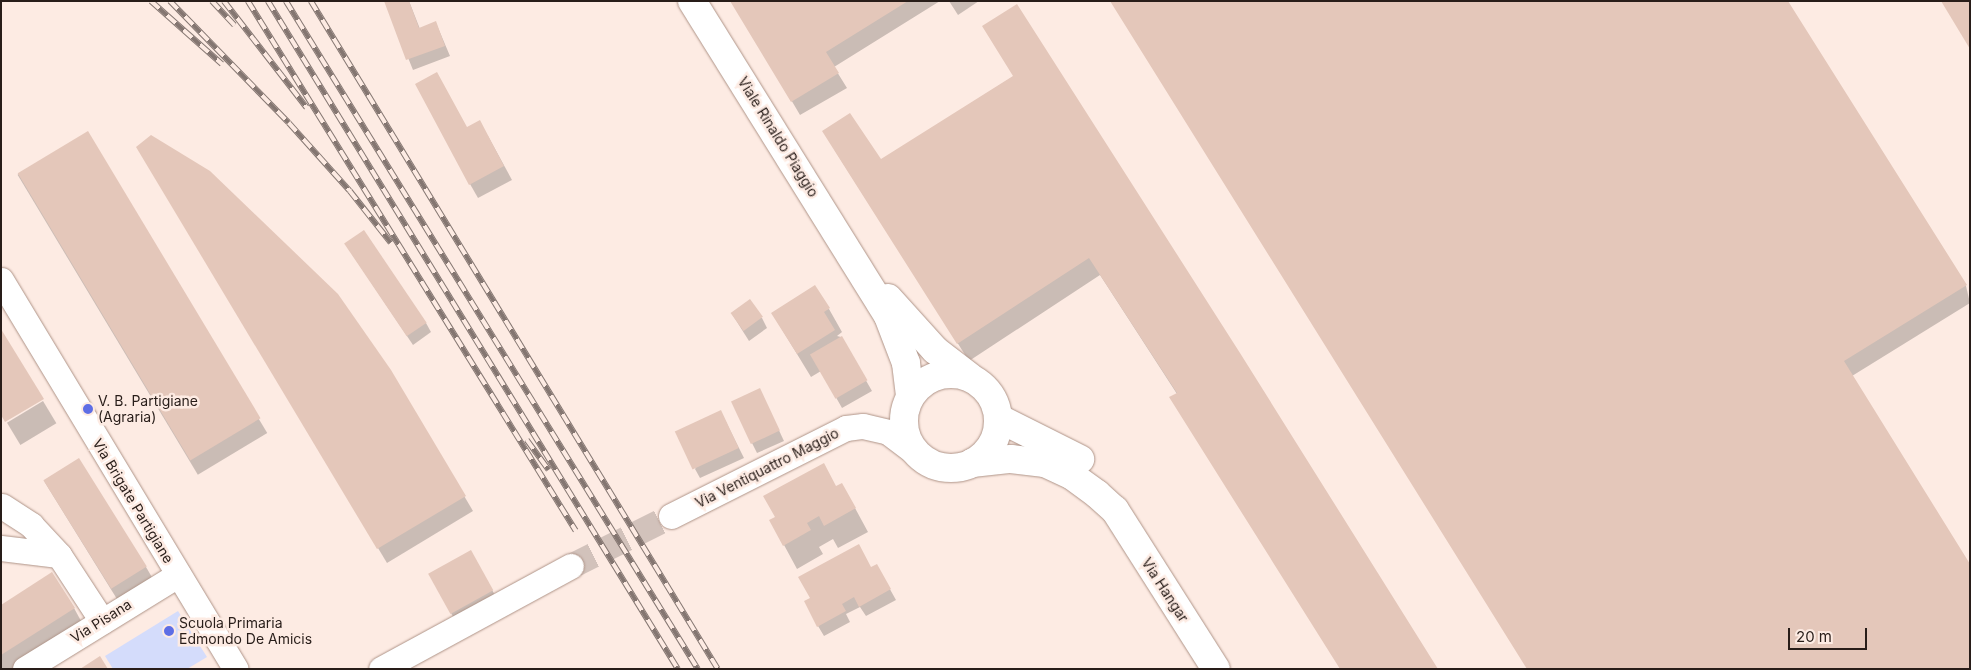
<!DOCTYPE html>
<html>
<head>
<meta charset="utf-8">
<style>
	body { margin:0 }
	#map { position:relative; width:1971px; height:670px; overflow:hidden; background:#fdebe3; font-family:Inter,sans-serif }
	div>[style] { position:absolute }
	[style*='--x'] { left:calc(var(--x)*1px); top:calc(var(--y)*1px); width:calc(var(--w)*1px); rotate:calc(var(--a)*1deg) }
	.green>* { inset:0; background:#d4dcfb }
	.shadow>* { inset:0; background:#0003; transform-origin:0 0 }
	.building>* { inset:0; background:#e4c7ba; transform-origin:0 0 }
	.street-tunnel>* { height:25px; margin-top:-12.5px; transform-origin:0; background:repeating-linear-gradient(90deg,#d2c2bb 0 25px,transparent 0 37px) }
	.roads { filter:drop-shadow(0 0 1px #af9488) drop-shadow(0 0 1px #af9488) }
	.street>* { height:25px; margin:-12.5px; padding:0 12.5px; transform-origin:12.5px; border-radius:12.5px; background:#fff }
	.secondary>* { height:28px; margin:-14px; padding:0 14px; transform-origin:14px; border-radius:14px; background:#fff }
	.secondary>.ring { margin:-14px; padding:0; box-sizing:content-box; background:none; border:28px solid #fff; border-radius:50% }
	.rail>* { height:5.5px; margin-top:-2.75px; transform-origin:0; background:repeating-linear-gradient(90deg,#fdebe3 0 11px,#847671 0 22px); box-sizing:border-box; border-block:1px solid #847671 }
	.dots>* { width:14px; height:14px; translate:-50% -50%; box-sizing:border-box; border:2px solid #fdebe3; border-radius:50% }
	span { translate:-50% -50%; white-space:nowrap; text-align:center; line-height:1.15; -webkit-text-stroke:5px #fdebe3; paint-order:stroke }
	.street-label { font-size:14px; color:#281d19 }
	.poi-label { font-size:14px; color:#281d19 }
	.left { translate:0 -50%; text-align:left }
	.frame { position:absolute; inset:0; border:2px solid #281d19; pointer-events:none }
	.scale { position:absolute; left:1788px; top:628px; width:79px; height:22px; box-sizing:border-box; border:2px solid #281d19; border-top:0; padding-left:6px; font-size:15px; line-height:18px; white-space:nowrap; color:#281d19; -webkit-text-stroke:4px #fdebe3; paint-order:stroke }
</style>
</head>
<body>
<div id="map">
	<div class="green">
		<div style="clip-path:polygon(178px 611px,207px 657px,187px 669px,113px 669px,105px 656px)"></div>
	</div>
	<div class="shadow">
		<div style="clip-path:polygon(385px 1px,409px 1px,420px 29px,436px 23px,450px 56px,413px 70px)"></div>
		<div style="clip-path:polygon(733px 1px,940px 1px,834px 67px,847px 88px,800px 115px)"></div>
		<div style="clip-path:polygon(949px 1px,979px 1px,958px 15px)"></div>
		<div style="clip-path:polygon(1111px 1px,1786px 1px,1966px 286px,1970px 303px,1852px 376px)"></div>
		<div style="clip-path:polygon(1014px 76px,1240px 355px,1177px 394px,1100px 275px,969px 361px,834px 149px,880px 161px)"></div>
		<div style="clip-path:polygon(467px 129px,488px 136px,512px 180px,478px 198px,470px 184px)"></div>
		<div style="left:87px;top:133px;width:350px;height:81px;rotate:59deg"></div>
		<div style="clip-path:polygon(146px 162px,390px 371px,473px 511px,387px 563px)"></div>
		<div style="clip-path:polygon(352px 254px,426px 323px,431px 332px,413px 345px)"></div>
		<div style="clip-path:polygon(829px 309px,842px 332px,837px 336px,841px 337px,872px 391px,842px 408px,821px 371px,811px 377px,772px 313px)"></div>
		<div style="clip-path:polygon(732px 314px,762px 318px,767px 328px,749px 341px)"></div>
		<div style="clip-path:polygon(760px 390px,784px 441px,757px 453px,752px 443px)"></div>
		<div style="left:43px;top:401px;width:26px;height:42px;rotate:59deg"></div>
		<div style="clip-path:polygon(726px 422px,744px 458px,700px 478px,695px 469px)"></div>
		<div style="clip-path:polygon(44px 481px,146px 567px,160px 591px,125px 612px)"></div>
		<div style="clip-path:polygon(836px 487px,855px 508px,868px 532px,838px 548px,833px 539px,819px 547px,823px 554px,797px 569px,784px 545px)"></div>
		<div style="left:471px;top:552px;width:55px;height:47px;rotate:61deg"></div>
		<div style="clip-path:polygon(877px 566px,896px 600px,866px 616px,860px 607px,846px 614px,850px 622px,824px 636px,818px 626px)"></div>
		<div style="clip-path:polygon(1px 606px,74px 608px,87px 632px,30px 669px,1px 669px)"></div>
	</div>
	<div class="building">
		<div style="clip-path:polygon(384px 1px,409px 1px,419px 28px,436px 21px,445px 46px,406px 60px)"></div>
		<div style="clip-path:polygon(730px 1px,908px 1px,826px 52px,839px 73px,791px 102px)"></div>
		<div style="clip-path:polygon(1110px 1px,1788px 1px,1967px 285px,1844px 361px,1970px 564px,1970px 669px,1527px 669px)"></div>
		<div style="clip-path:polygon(1941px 1px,1970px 1px,1970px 49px)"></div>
		<div style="clip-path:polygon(1017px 4px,1240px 353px,1438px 669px,1340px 669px,1169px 397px,1177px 393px,1089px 258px,957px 344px,822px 131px,850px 113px,881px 159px,1013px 76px,982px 26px)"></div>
		<div style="clip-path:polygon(437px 72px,467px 127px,480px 120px,504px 166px,469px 185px,415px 84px)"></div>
		<div style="left:88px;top:131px;width:335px;height:82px;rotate:59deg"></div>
		<div style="clip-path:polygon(151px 135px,210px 171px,338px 294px,391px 370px,466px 496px,377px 549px,136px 147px)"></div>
		<div style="left:364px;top:230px;width:112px;height:24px;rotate:56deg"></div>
		<div style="clip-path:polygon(815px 285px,830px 308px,824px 312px,835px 330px,797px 354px,771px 313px)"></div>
		<div style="left:750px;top:299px;width:22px;height:24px;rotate:54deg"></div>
		<div style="clip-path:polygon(1px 329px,44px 399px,5px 422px,1px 415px)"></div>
		<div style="left:842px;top:336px;width:51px;height:37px;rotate:60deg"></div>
		<div style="left:760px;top:388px;width:47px;height:32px;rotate:65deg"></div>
		<div style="left:721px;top:410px;width:42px;height:51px;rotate:65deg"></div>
		<div style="left:79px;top:458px;width:128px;height:42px;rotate:58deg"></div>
		<div style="clip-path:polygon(824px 463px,836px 486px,842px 483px,856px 508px,824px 526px,819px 516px,807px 523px,811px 530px,783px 546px,769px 520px,775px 517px,763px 496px)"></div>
		<div style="clip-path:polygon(859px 544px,871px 567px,877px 564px,891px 589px,859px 607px,854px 597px,842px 604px,846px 611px,817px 627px,804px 601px,810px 598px,798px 577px)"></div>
		<div style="left:471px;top:550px;width:46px;height:49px;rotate:61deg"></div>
		<div style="clip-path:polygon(52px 572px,75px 608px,1px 655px,1px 605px)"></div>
		<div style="clip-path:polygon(100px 656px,108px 669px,80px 669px)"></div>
	</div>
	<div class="street-tunnel">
		<div style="--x:571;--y:566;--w:112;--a:-26.6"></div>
	</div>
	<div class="roads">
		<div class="street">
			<div style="--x:1;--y:280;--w:454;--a:58.9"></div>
			<div style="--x:2;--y:506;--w:35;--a:33"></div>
			<div style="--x:31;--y:525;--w:41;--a:47"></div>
			<div style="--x:59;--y:555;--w:79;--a:56.9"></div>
			<div style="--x:671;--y:516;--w:196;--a:-26.7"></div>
			<div style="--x:846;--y:428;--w:17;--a:-7"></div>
			<div style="--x:863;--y:426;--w:26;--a:13"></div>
			<div style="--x:888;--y:432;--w:36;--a:37"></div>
			<div style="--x:1;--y:548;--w:58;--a:6.9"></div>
			<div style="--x:25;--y:669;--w:180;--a:-31.6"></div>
			<div style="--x:381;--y:669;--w:216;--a:-28.5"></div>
		</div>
		<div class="secondary">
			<div style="--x:692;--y:1;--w:371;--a:58.1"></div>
			<div style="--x:888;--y:316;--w:50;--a:69"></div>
			<div style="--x:906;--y:363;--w:33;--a:83"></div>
			<div style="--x:888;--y:298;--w:70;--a:47.9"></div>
			<div style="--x:935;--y:350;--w:44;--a:37.6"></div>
			<div class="ring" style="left:904px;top:374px;width:66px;height:66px"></div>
			<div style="--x:998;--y:418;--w:92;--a:26.6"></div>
			<div style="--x:972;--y:463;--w:39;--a:-6"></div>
			<div style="--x:1011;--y:459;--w:34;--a:7"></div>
			<div style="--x:1045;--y:463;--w:29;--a:25"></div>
			<div style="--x:1071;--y:475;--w:32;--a:36"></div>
			<div style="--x:1097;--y:494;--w:24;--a:42"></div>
			<div style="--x:1115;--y:510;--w:188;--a:57.6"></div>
		</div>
	</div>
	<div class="rail">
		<div style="--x:151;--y:1;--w:95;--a:41.6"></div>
		<div style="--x:170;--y:1;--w:170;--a:45.7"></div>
		<div style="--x:289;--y:123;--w:91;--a:48.1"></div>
		<div style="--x:350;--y:191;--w:66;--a:51.7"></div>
		<div style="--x:212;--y:1;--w:33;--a:47"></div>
		<div style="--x:224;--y:1;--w:135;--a:52.2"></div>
		<div style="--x:248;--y:1;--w:623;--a:58.25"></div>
		<div style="--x:268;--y:1;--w:784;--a:58.46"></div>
		<div style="--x:286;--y:1;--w:785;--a:58.34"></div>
		<div style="--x:311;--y:1;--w:782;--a:58.65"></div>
		<div style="--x:527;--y:440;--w:37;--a:54"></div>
	</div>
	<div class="dots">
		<div style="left:88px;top:409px;background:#5e6ee5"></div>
		<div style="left:169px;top:631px;background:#5e6ee5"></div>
	</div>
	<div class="street-label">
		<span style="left:778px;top:137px;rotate:58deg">Viale Rinaldo Piaggio</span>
		<span style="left:767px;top:468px;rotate:-27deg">Via Ventiquattro Maggio</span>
		<span style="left:133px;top:501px;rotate:59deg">Via Brigate Partigiane</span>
		<span style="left:1165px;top:590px;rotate:57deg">Via Hangar</span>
		<span style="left:101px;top:621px;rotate:-32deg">Via Pisana</span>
	</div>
	<div class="poi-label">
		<span class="left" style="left:98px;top:409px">V. B. Partigiane<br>(Agraria)</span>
		<span class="left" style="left:179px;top:631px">Scuola Primaria<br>Edmondo De Amicis</span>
	</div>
	<div class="frame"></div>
	<div class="scale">20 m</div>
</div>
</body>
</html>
